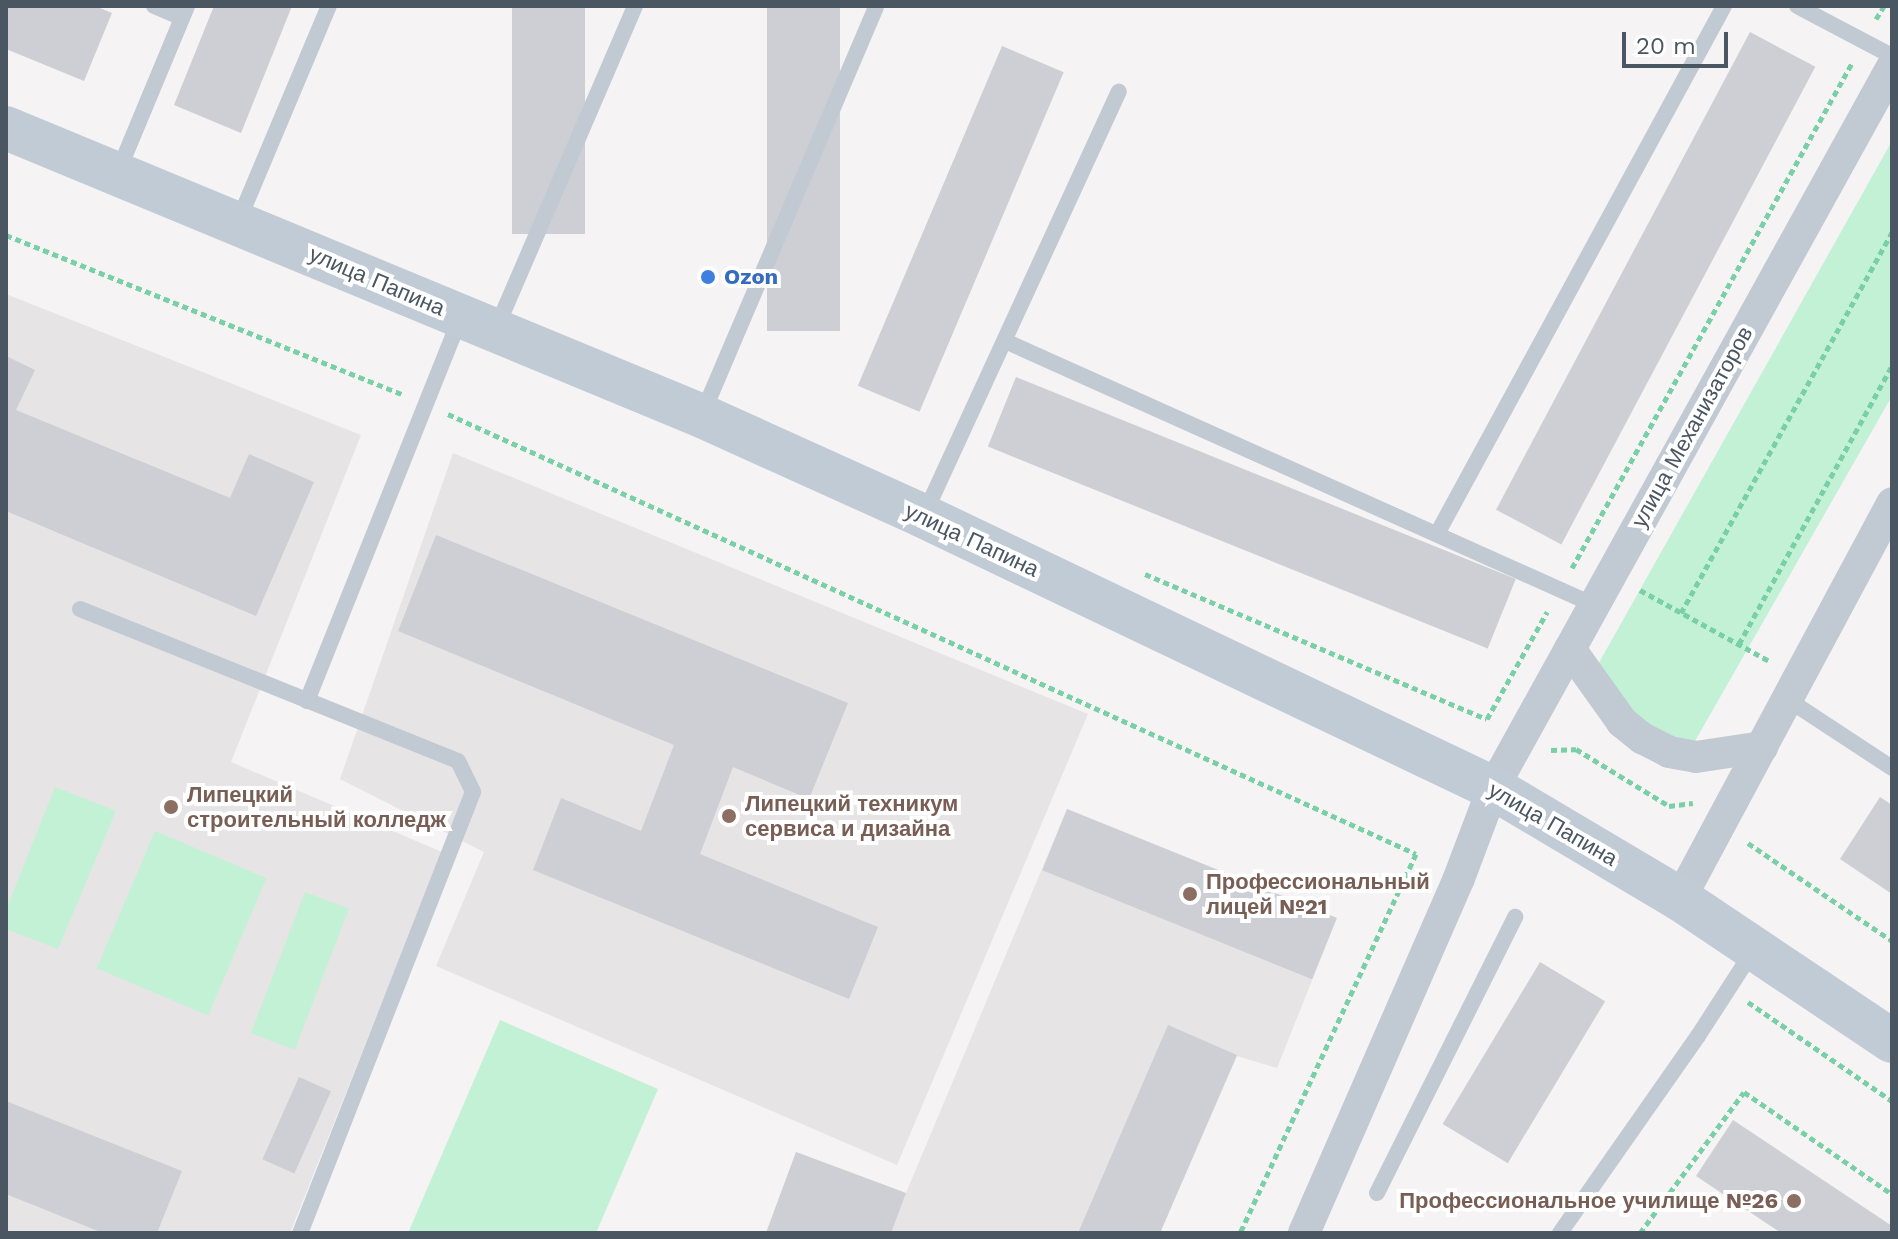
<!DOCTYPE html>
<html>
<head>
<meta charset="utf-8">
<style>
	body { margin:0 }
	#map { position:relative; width:1898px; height:1239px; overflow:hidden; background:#f5f3f3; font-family:"Work Sans",sans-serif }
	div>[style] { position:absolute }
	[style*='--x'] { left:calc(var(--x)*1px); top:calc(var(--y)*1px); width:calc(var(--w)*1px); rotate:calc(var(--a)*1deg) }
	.education>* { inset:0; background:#e6e4e5 }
	.green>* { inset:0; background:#c3f1d5; transform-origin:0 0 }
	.building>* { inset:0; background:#cdcfd5; transform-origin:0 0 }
	.path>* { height:5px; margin-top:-2.5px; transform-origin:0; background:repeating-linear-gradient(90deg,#7ad0a6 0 6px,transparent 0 10px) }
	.lane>* { height:16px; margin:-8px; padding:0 8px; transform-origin:8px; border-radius:8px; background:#c1cad2 }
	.street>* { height:32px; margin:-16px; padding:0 16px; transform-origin:16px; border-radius:16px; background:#c1cad2 }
	.secondary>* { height:44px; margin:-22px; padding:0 22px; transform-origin:22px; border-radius:22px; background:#c1cbd6 }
	.dots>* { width:22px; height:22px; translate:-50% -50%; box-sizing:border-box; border:4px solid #fff; border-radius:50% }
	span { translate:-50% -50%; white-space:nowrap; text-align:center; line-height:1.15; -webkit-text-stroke:8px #fff; paint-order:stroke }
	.shop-label { font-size:22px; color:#366cbe; font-weight:700 }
	.left { translate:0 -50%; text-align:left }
	.street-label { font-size:22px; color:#4a5661 }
	.education-label { font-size:22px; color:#785e54; font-weight:700 }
	.right { translate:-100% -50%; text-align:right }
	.frame { position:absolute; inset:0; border:8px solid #4a5661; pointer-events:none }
	.scale { position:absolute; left:1622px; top:32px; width:106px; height:36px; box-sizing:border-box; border:4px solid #4a5661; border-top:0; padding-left:10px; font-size:24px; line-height:28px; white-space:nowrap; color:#4a5661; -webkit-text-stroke:6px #fff; paint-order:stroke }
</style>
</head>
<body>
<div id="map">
	<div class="education">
		<div style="clip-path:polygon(6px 294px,361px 435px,231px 762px,442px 852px,290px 1233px,6px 1231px)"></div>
		<div style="clip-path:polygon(453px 453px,1088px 714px,897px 1165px,436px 966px,484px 852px,340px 779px)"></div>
		<div style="clip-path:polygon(1067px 809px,1337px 918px,1277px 1068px,1237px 1056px,1160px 1233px,766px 1233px,796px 1152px,906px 1193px)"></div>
	</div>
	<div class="green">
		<div style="clip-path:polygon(1892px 141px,1892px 396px,1687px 755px,1582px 693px)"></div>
		<div style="clip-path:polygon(55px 787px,116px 811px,58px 949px,6px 929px,6px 910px)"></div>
		<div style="left:155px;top:831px;width:121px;height:149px;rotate:23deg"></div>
		<div style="left:305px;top:892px;width:47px;height:151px;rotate:21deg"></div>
		<div style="clip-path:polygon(500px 1020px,658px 1089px,596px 1233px,408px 1233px)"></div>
	</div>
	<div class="building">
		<div style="clip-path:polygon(6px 6px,95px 6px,112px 13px,84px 81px,6px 49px)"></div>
		<div style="clip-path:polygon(214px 6px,292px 6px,241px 133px,174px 105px)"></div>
		<div style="left:512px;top:6px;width:73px;height:228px"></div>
		<div style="left:767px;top:6px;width:73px;height:325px"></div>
		<div style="left:1750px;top:32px;width:74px;height:541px;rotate:28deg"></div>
		<div style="left:1002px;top:46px;width:67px;height:369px;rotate:23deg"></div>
		<div style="clip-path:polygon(6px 356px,35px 370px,16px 410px,230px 498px,249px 454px,314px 482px,256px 616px,6px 511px)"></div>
		<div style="left:1016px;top:377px;width:539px;height:75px;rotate:22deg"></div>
		<div style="clip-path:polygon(436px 535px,848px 703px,809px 799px,733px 767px,700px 854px,878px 927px,849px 999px,533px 870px,561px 798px,641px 831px,674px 745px,398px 631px)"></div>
		<div style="clip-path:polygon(1880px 797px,1892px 805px,1892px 894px,1840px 859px)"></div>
		<div style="left:1067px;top:809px;width:291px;height:66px;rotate:22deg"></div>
		<div style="left:1540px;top:962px;width:76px;height:189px;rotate:31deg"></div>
		<div style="clip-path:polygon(1168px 1025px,1237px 1055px,1160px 1233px,1078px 1233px)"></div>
		<div style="left:299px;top:1077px;width:35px;height:90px;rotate:24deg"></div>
		<div style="clip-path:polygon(6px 1101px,182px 1171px,157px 1233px,103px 1233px,6px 1194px)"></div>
		<div style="clip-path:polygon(1733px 1120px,1892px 1226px,1892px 1233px,1781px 1233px,1696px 1176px)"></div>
		<div style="clip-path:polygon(796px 1152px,906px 1193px,891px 1233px,766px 1233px)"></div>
	</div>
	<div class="path">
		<div style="--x:1876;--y:19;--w:15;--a:-58"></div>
		<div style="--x:6;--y:235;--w:427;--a:21.9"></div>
		<div style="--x:448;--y:414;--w:1063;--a:24.44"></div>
		<div style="--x:1416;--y:854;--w:418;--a:114.9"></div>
		<div style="--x:1572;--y:568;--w:577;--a:-60.99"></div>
		<div style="--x:1145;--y:574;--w:371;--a:23"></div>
		<div style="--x:1487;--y:719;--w:123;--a:-60.7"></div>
		<div style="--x:1640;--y:590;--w:149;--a:28.8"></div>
		<div style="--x:1681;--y:613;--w:435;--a:-61"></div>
		<div style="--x:1739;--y:644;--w:317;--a:-61.2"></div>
		<div style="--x:1551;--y:750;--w:25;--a:-2"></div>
		<div style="--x:1576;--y:749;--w:109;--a:31.5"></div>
		<div style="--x:1669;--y:806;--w:24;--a:-7"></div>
		<div style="--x:1748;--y:843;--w:174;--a:34.2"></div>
		<div style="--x:1748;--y:1002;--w:175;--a:34.5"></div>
		<div style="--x:1640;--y:1233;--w:175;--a:-53.6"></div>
		<div style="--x:1744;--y:1092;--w:180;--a:34.6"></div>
	</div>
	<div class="lane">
		<div style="--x:154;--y:6;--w:30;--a:23"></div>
		<div style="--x:1797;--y:6;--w:107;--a:27.8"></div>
		<div style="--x:118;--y:172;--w:180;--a:-67.4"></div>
		<div style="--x:238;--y:222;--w:234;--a:-67.2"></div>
		<div style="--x:496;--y:329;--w:352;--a:-66.7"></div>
		<div style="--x:1005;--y:341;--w:645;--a:24.14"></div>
		<div style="--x:702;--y:415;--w:443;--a:-66.9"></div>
		<div style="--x:924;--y:515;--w:466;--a:-65.3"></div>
		<div style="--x:1437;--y:534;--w:601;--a:-61.47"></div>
		<div style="--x:80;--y:609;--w:407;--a:21.9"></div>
		<div style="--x:458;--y:761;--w:34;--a:64"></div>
		<div style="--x:473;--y:792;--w:474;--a:111.4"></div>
		<div style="--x:1787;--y:699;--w:126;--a:33.3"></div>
		<div style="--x:307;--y:701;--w:415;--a:-68.2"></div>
		<div style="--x:1377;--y:1193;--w:309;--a:-63.4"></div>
		<div style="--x:1560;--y:1233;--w:241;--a:-55"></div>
		<div style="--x:1698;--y:1036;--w:101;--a:-57.1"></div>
	</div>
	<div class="street">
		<div style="--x:1570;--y:649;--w:90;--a:54.5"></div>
		<div style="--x:1622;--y:722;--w:26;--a:39"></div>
		<div style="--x:1642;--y:738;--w:30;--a:27"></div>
		<div style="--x:1669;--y:752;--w:27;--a:10"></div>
		<div style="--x:1696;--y:757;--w:67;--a:-8.6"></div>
		<div style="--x:1680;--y:899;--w:449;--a:-61.8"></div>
		<div style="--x:1304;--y:1233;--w:387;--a:-66.4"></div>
		<div style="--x:1459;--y:878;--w:96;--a:-69.3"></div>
		<div style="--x:1493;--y:788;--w:824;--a:-61.04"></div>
	</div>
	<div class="secondary">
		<div style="--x:6;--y:128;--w:753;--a:22.48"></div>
		<div style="--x:702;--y:416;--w:243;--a:24.3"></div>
		<div style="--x:923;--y:516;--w:632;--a:25.51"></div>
		<div style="--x:1493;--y:788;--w:217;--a:30.7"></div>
		<div style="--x:1680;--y:899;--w:255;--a:33.8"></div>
	</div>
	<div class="dots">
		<div style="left:708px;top:277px;background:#3f7fe0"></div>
		<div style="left:171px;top:807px;background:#8d6e63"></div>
		<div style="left:729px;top:816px;background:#8d6e63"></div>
		<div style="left:1190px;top:894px;background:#8d6e63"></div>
		<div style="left:1794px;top:1201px;background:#8d6e63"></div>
	</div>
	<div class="shop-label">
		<span class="left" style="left:724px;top:277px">Ozon</span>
	</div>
	<div class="street-label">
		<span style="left:377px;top:281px;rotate:23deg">улица Папина</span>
		<span style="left:1692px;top:427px;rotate:-61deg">улица Механизаторов</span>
		<span style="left:972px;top:540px;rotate:25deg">улица Папина</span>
		<span style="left:1553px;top:824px;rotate:30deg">улица Папина</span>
	</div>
	<div class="education-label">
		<span class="left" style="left:187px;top:807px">Липецкий<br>строительный колледж</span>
		<span class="left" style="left:745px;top:816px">Липецкий техникум<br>сервиса и дизайна</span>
		<span class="left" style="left:1206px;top:894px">Профессиональный<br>лицей №21</span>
		<span class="right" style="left:1778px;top:1201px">Профессиональное училище №26</span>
	</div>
	<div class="frame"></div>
	<div class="scale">20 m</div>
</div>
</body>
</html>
